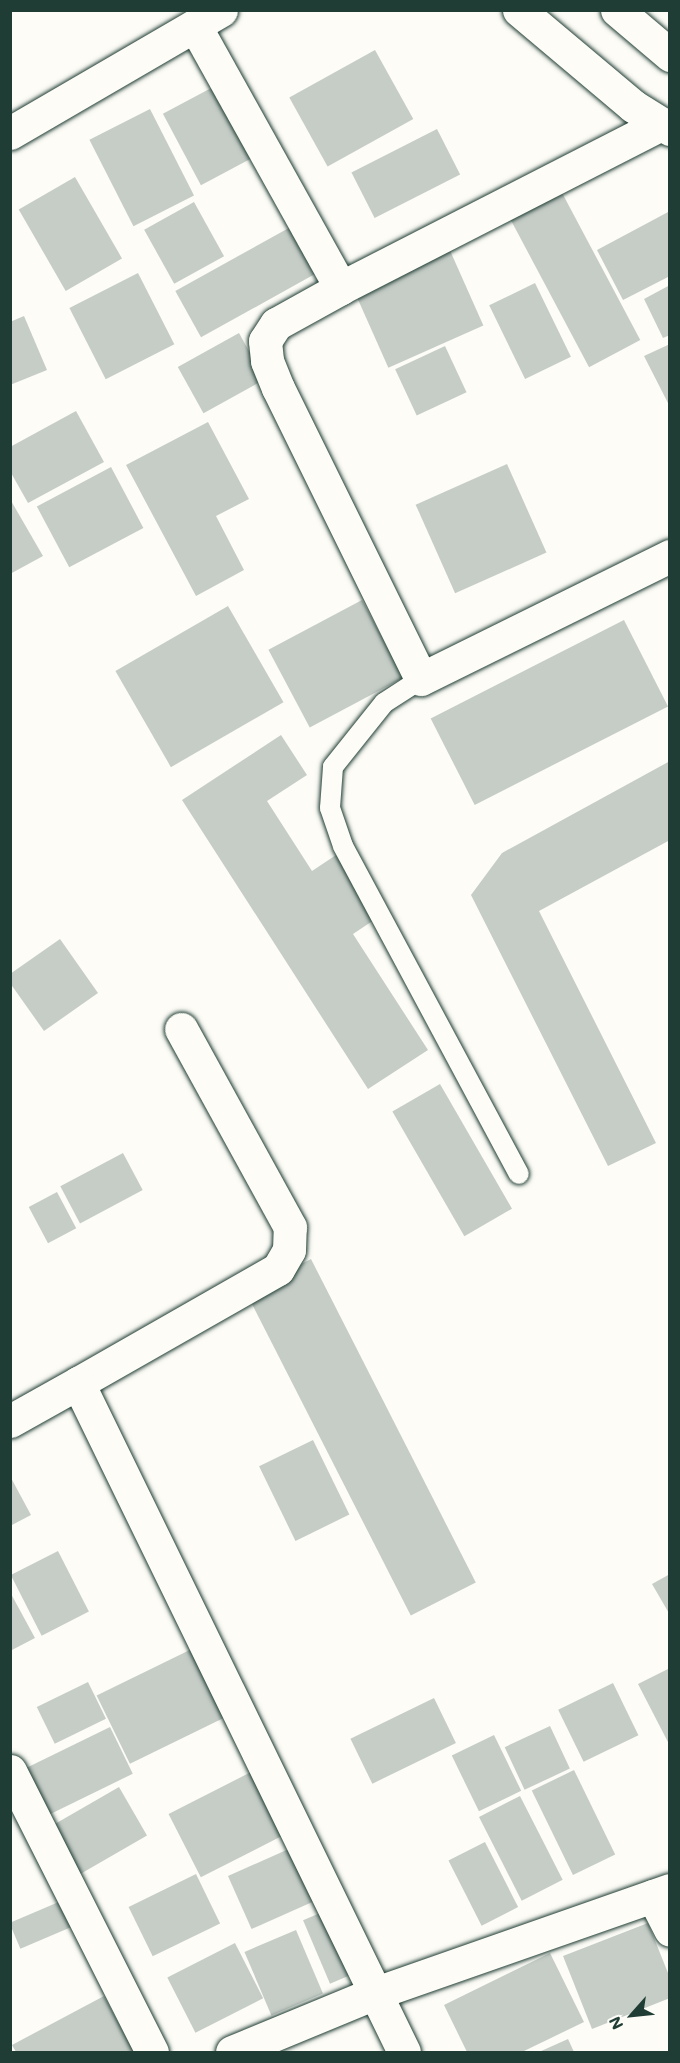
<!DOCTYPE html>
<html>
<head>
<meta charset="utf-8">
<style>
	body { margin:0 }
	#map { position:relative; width:680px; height:2063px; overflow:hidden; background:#fdfcf7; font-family:Mali,sans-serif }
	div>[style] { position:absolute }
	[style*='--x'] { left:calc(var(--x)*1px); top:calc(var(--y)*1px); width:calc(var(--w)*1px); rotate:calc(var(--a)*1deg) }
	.building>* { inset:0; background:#c6cdc7; transform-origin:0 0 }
	.roads { filter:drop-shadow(0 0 2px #1f3d34) drop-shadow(0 0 2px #1f3d34) }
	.lane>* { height:20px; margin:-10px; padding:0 10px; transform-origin:10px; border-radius:10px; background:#fdfcf7 }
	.street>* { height:33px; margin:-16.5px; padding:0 16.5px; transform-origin:16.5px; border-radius:16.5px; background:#fdfcf7 }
	.secondary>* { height:33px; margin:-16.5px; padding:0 16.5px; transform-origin:16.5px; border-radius:16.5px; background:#fdfcf7 }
	.primary>* { height:33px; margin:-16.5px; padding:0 16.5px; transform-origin:16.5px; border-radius:16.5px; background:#fdfcf7 }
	span { translate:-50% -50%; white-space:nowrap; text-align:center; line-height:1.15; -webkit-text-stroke:5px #fdfcf7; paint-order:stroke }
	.frame { position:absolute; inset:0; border:12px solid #1f3d34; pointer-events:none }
	.north { position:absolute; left:602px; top:1985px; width:60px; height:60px; -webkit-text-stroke:4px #fdfcf7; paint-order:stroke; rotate:243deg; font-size:16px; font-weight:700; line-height:24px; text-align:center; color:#1f3d34 }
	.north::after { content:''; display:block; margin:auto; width:21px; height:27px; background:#1f3d34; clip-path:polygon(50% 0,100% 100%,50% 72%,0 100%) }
</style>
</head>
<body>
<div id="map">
	<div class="building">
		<div style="left:375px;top:50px;width:79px;height:98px;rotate:61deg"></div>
		<div style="left:215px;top:86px;width:81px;height:59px;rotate:62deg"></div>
		<div style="left:150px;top:109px;width:97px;height:68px;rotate:63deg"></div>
		<div style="left:437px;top:129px;width:51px;height:96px;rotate:63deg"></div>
		<div style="left:75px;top:177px;width:94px;height:65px;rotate:60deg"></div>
		<div style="left:560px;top:189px;width:171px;height:58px;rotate:62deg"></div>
		<div style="left:194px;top:202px;width:62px;height:57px;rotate:61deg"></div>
		<div style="clip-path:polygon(670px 211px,670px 276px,623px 300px,597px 250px)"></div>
		<div style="left:296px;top:224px;width:53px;height:138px;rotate:61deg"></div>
		<div style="left:448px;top:246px;width:87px;height:104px;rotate:66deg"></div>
		<div style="left:138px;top:273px;width:80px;height:77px;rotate:63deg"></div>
		<div style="left:535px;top:283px;width:82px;height:51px;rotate:64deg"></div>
		<div style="clip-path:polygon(670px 285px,670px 335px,663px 338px,644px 299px)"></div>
		<div style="clip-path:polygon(24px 316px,47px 370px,10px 385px,10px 322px)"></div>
		<div style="left:239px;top:333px;width:53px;height:70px;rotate:61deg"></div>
		<div style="clip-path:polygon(670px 344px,670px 407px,644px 356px)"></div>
		<div style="left:445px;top:346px;width:51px;height:55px;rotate:65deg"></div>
		<div style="clip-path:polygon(76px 411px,104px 462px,28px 503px,10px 471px,10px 447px)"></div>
		<div style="clip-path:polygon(208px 422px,249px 499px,216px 516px,244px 570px,196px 596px,126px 465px)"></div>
		<div style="left:507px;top:464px;width:97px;height:100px;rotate:66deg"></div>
		<div style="left:111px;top:467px;width:69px;height:84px;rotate:62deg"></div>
		<div style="clip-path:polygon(10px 499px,43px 556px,10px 574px)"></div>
		<div style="left:362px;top:600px;width:88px;height:106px;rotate:62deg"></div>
		<div style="left:228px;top:606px;width:111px;height:130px;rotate:60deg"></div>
		<div style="left:624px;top:620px;width:97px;height:217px;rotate:63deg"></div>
		<div style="clip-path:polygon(281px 735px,307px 775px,267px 801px,312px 871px,336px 855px,377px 918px,353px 934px,428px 1050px,368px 1089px,182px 800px)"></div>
		<div style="clip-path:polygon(670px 761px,670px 840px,539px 911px,656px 1143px,608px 1166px,471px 895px,502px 853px)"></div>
		<div style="clip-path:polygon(60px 939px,98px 993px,44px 1031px,10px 983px,10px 974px)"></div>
		<div style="left:440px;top:1084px;width:144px;height:55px;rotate:60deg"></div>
		<div style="left:123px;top:1153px;width:42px;height:71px;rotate:62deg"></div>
		<div style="left:57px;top:1192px;width:41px;height:32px;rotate:62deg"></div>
		<div style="left:311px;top:1259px;width:363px;height:73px;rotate:63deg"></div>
		<div style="left:313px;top:1440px;width:83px;height:60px;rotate:64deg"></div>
		<div style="clip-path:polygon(10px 1476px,31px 1515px,10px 1526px)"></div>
		<div style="left:58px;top:1551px;width:68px;height:53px;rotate:63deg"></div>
		<div style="clip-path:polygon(670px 1574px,670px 1615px,652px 1584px)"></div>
		<div style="clip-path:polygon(10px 1592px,35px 1638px,10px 1651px)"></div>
		<div style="left:200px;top:1645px;width:76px;height:115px;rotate:64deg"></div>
		<div style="clip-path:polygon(670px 1668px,670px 1746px,638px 1684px)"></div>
		<div style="left:88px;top:1682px;width:41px;height:57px;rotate:64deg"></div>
		<div style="left:613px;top:1683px;width:58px;height:61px;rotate:64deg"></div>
		<div style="left:434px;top:1698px;width:50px;height:93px;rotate:64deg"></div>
		<div style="left:550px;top:1726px;width:47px;height:50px;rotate:65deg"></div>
		<div style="left:110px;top:1727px;width:52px;height:99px;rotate:64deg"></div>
		<div style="left:494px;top:1735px;width:62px;height:47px;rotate:64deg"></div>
		<div style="left:255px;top:1770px;width:71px;height:97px;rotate:63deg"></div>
		<div style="left:574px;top:1770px;width:94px;height:47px;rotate:64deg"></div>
		<div style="left:119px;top:1787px;width:56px;height:78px;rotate:60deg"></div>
		<div style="left:520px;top:1796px;width:94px;height:46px;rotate:63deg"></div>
		<div style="left:485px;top:1842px;width:73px;height:41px;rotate:63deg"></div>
		<div style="left:291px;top:1848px;width:58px;height:69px;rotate:66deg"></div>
		<div style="left:196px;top:1874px;width:55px;height:75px;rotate:64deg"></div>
		<div style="left:61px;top:1901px;width:28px;height:56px;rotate:67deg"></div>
		<div style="left:327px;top:1910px;width:69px;height:26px;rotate:67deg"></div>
		<div style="clip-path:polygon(648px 1923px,670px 1978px,670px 1998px,592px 2029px,563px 1956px)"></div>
		<div style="left:296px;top:1930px;width:69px;height:56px;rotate:67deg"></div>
		<div style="left:235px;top:1943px;width:62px;height:76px;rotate:63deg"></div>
		<div style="clip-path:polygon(550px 1953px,584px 2022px,522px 2052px,467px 2052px,444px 2005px)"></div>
		<div style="clip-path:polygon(104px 1996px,134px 2052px,16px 2052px,12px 2045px)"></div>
		<div style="clip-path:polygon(568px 2039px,574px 2052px,539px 2052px)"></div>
	</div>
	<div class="roads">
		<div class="lane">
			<div style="--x:421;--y:679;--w:44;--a:147"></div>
			<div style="--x:384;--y:703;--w:82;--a:128.6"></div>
			<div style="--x:333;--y:767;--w:41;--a:94.2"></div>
			<div style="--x:330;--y:808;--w:40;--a:71.1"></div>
			<div style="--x:343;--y:846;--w:372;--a:61.8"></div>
		</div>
		<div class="street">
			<div style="--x:195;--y:26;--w:300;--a:60.9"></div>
			<div style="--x:661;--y:124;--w:360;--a:152.9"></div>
			<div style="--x:341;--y:288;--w:74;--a:151"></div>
			<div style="--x:276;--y:324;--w:20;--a:123"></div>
			<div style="--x:265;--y:341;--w:20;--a:84"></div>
			<div style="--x:267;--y:361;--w:29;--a:68"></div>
			<div style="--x:278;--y:388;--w:324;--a:63.8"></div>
			<div style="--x:421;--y:679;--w:278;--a:-26.3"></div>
			<div style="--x:78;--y:1383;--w:230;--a:-29.7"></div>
			<div style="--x:278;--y:1269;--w:22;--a:-60"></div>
			<div style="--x:289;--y:1250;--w:23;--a:-88"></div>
			<div style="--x:290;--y:1227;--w:226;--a:-118.8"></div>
			<div style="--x:10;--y:1421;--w:78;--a:-29.2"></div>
			<div style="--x:78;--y:1383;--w:744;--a:64.02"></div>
			<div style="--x:10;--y:1771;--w:315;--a:63.2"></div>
			<div style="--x:653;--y:1896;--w:38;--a:63"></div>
			<div style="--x:232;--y:2052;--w:152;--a:-22.4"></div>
			<div style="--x:373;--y:1994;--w:315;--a:-19.3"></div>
		</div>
		<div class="secondary">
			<div style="--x:10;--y:133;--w:244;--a:-30.2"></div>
		</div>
		<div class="primary">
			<div style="--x:519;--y:10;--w:149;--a:40.1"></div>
			<div style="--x:633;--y:106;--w:44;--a:31.9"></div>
			<div style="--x:617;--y:10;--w:70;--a:40.3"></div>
		</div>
	</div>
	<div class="frame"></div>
	<div class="north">N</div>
</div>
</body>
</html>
